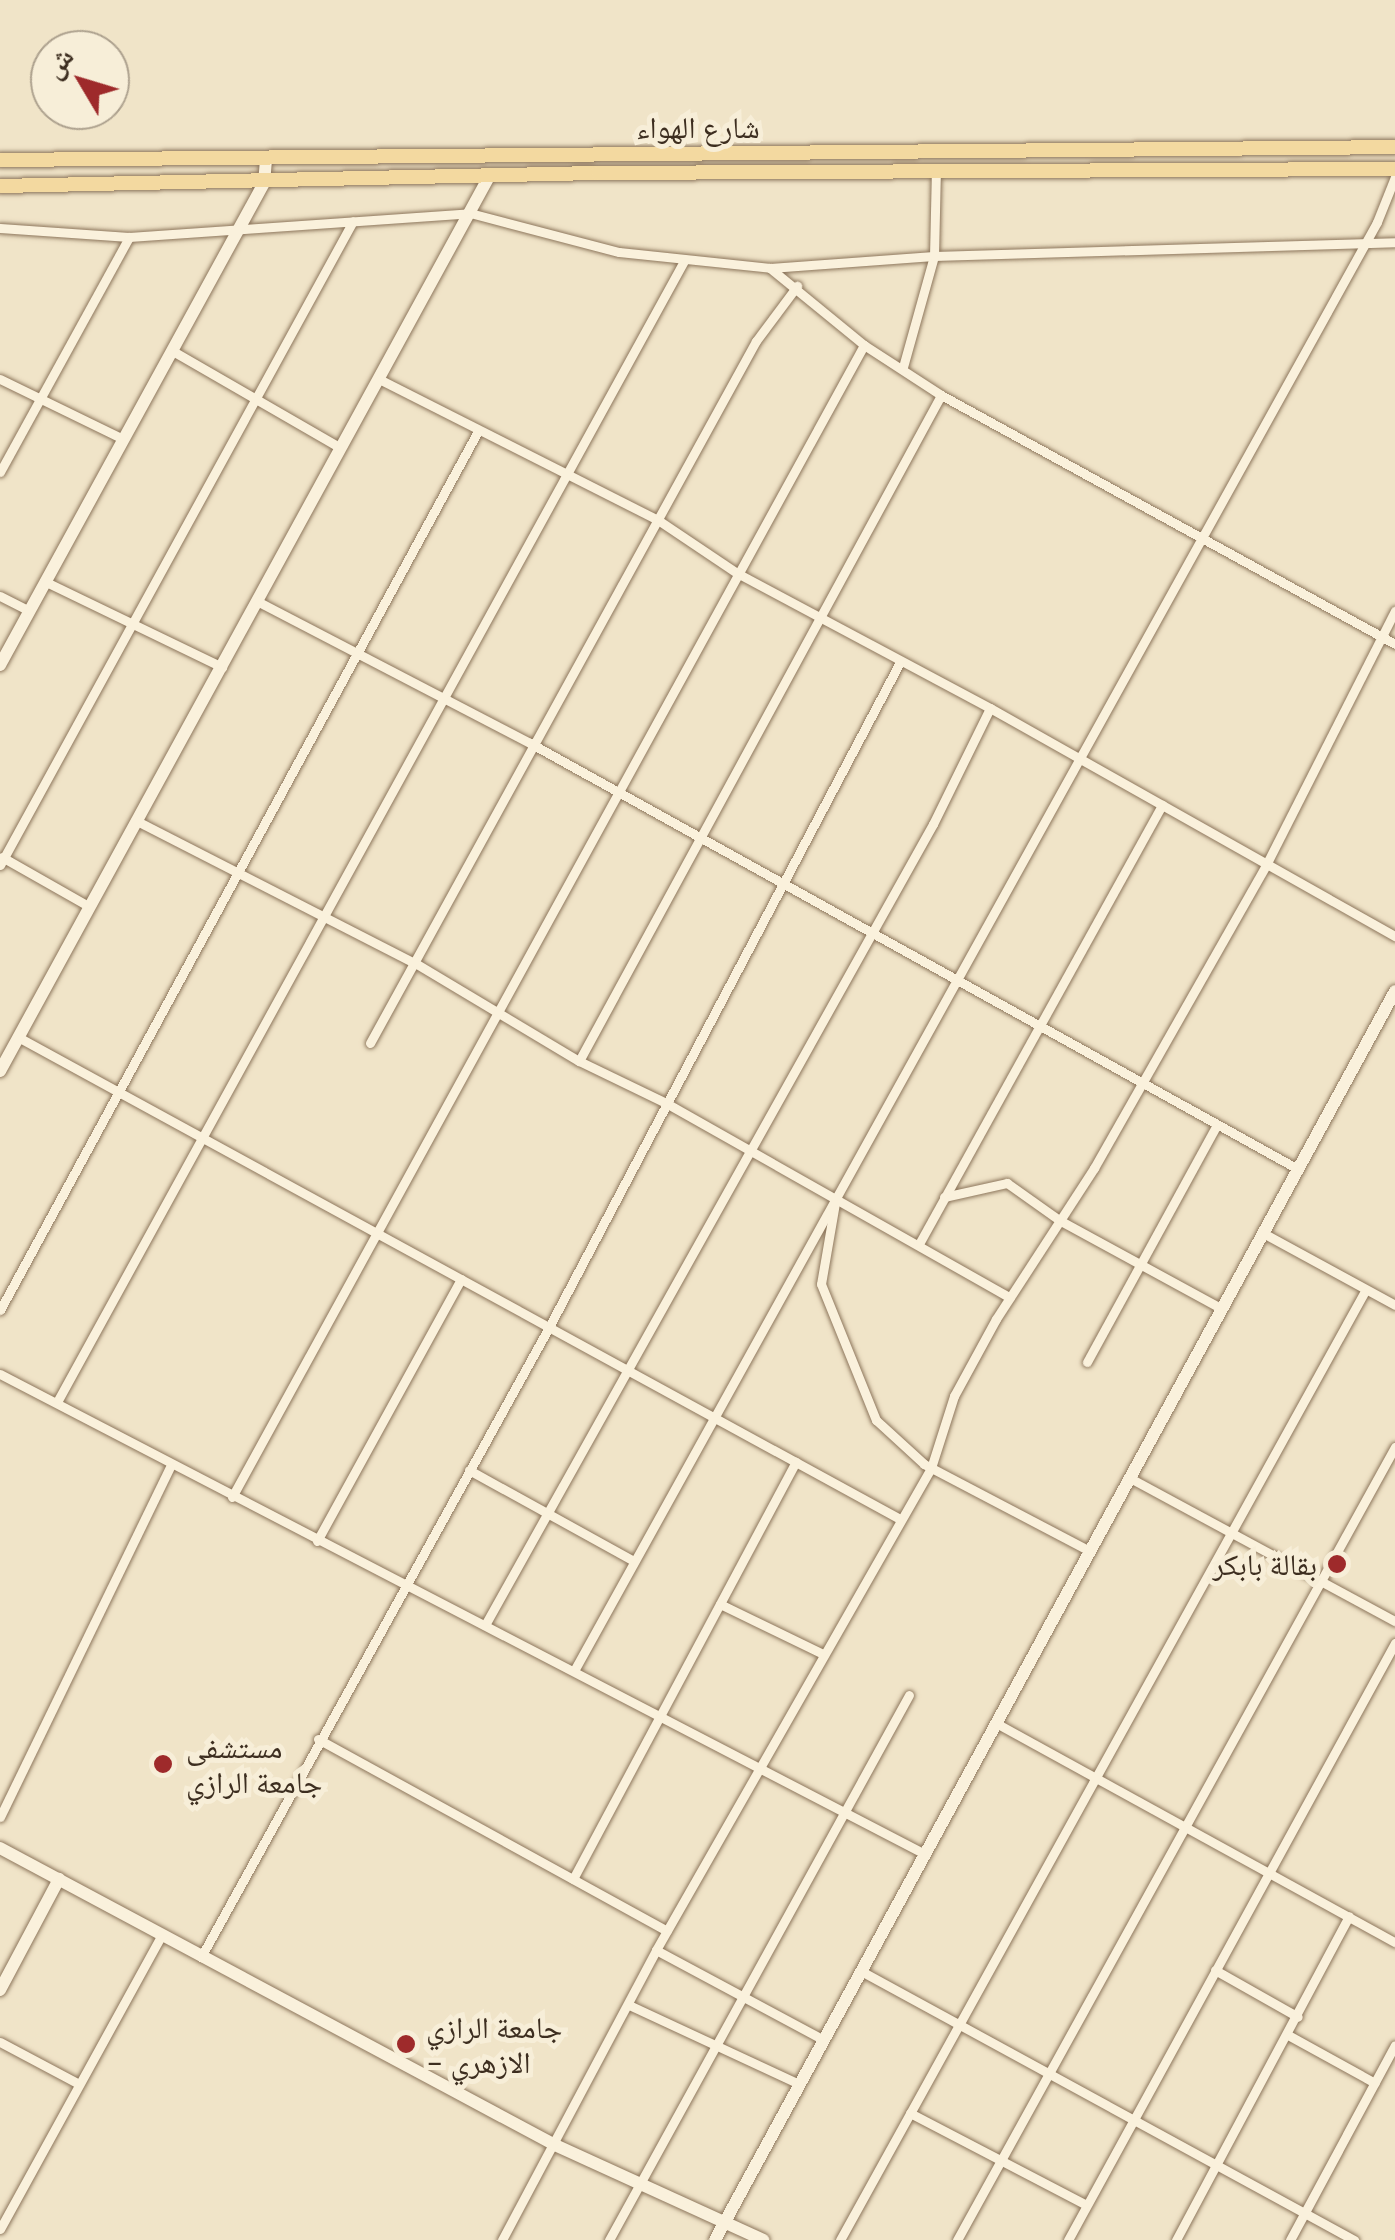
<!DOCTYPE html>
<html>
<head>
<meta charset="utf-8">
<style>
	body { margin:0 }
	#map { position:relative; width:1395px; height:2240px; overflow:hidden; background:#f0e4c8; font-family:Merriweather,"Noto Naskh Arabic",serif }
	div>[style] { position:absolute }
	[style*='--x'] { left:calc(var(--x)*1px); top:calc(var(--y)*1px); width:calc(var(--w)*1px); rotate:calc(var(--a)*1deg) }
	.roads { filter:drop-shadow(0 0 2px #8d765c) drop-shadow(0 0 2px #8d765c) }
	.street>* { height:9px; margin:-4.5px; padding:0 4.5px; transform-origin:4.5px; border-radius:4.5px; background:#faf1dc }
	.secondary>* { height:12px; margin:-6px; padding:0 6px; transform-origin:6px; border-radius:6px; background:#faf1dc }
	.primary>* { height:14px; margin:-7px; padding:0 7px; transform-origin:7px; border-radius:7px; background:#f3d9a0 }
	.dots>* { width:28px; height:28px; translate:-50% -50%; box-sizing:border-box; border:5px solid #f7eed8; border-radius:50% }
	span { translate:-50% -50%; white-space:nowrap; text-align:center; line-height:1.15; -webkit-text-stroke:10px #f7eed8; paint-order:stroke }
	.street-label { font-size:30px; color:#3d2e20 }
	.poi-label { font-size:30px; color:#3d2e20 }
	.right { translate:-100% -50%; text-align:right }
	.left { translate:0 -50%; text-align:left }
	.north { position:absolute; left:30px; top:30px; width:100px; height:100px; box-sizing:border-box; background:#f7eed8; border:2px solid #ada18e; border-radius:50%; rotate:308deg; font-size:28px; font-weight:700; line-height:40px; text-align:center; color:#3d2e20 }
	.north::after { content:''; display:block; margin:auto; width:35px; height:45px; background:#9e2a2b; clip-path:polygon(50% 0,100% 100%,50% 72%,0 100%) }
</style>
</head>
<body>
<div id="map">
	<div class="roads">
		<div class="street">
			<div style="--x:0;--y:228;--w:129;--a:4"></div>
			<div style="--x:129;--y:237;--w:342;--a:-4"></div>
			<div style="--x:470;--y:213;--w:154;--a:14.7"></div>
			<div style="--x:619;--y:252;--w:152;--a:6"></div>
			<div style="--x:770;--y:268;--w:164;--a:-4.2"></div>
			<div style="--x:934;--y:256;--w:461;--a:-1.7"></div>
			<div style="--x:770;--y:268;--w:122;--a:39.3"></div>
			<div style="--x:864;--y:345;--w:92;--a:33"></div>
			<div style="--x:941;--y:395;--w:518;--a:28.74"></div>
			<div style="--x:171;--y:350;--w:196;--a:30"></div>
			<div style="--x:903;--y:367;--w:115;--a:-74.4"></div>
			<div style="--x:934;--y:256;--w:86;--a:-88.7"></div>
			<div style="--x:0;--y:379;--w:137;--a:26"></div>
			<div style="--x:379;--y:379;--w:313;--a:26.8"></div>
			<div style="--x:658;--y:520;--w:95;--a:33.9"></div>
			<div style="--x:737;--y:573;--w:287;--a:28.1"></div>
			<div style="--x:0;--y:472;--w:268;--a:-61.2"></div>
			<div style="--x:44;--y:581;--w:198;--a:25.8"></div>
			<div style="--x:0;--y:596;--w:31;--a:27"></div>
			<div style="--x:257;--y:601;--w:308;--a:27.5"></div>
			<div style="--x:530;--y:743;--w:878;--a:29.02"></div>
			<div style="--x:137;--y:821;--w:312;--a:27.1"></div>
			<div style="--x:415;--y:963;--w:191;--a:30.9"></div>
			<div style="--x:579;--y:1061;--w:97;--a:25.8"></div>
			<div style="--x:666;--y:1103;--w:395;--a:29.5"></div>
			<div style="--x:2;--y:857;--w:101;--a:29.6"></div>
			<div style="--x:0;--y:865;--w:734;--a:-61.27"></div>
			<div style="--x:18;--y:1037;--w:1003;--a:28.66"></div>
			<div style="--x:370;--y:1043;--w:801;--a:-61.2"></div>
			<div style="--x:756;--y:341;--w:69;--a:-53.3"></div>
			<div style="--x:579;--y:1061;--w:758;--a:-61.47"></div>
			<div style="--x:944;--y:1197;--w:65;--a:-12.5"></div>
			<div style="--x:1007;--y:1183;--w:64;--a:35.4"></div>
			<div style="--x:1059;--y:1220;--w:186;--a:28.6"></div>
			<div style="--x:835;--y:1203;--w:82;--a:99.8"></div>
			<div style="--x:821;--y:1284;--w:147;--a:68"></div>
			<div style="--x:876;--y:1420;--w:65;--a:42.5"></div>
			<div style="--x:924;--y:1464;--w:187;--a:27.7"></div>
			<div style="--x:1263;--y:1233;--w:150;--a:28.6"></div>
			<div style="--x:919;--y:1244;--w:502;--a:-61.03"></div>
			<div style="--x:0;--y:1310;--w:998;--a:-61.46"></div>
			<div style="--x:1087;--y:1362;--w:269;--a:-61.3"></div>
			<div style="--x:0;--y:1374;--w:1042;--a:27.43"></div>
			<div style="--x:57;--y:1402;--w:1302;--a:-61.21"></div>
			<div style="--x:469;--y:1470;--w:188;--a:28.9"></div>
			<div style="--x:1130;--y:1478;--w:301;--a:28.4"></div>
			<div style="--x:232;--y:1497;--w:1314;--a:-61.25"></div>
			<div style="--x:317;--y:1541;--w:299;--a:-61.2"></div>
			<div style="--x:720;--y:1604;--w:114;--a:25.9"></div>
			<div style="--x:485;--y:1625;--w:918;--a:-60.78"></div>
			<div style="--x:933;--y:824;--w:129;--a:-63.8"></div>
			<div style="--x:990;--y:708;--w:465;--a:29.4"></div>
			<div style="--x:575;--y:1669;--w:1654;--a:-61"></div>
			<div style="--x:1377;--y:222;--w:48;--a:-68.2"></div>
			<div style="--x:996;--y:1723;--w:455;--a:28.8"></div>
			<div style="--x:318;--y:1739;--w:398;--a:28.8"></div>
			<div style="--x:0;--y:1817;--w:391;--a:-64.1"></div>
			<div style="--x:573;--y:1879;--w:473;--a:-61.9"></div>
			<div style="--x:656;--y:1950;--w:191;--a:28.2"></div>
			<div style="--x:201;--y:1957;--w:720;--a:-61.08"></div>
			<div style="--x:549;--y:1327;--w:752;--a:-62.17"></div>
			<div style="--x:1215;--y:1970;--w:95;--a:29.5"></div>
			<div style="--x:861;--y:1971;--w:562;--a:28.62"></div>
			<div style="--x:629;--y:2005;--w:187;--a:24.9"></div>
			<div style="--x:1288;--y:2035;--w:99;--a:28.9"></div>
			<div style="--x:0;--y:2042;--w:89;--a:28"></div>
			<div style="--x:910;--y:2113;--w:199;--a:27.5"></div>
			<div style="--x:0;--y:2229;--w:334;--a:-61.2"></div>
			<div style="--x:502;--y:2240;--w:328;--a:-62"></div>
			<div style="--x:656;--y:1950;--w:555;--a:-60.29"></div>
			<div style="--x:931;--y:1468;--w:76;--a:-72.3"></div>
			<div style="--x:954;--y:1396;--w:88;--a:-61.4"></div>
			<div style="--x:996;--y:1319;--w:180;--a:-57"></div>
			<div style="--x:1094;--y:1168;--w:348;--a:-60.4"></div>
			<div style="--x:1266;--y:865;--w:285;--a:-63.1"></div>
			<div style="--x:609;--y:2240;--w:622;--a:-61.17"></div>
			<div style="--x:840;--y:2240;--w:1085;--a:-61.05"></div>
			<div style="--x:957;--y:2240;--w:906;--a:-61.09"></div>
			<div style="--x:1068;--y:2240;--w:681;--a:-61.29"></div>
			<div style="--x:1176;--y:2240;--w:367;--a:-61.9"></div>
			<div style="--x:1290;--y:2240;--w:221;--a:-61.7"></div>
		</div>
		<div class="secondary">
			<div style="--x:0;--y:665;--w:550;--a:-61.29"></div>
			<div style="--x:264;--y:183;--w:25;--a:-85"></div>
			<div style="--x:0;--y:1071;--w:1021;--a:-61.33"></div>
			<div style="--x:0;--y:1848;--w:629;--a:28.15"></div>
			<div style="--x:555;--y:2145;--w:229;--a:24.5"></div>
			<div style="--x:0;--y:1990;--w:126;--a:-62"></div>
			<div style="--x:715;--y:2240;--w:1422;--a:-61.43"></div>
		</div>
		<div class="primary">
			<div style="--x:0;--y:160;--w:1395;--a:-0.53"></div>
			<div style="--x:0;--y:186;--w:598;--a:-1.25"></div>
			<div style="--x:598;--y:173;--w:797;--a:-0.29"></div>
		</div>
	</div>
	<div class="dots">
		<div style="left:1337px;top:1564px;background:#9e2a2b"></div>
		<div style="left:163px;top:1764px;background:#9e2a2b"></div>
		<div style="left:406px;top:2044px;background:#9e2a2b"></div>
	</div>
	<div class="street-label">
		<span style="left:698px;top:127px">شارع الهواء</span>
	</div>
	<div class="poi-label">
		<span class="right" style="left:1317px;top:1564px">بقالة بابكر</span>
		<span class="left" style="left:186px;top:1764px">مستشفى<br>جامعة الرازي</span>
		<span class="left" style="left:426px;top:2044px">جامعة الرازي<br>- الازهري</span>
	</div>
	<div class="north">ش</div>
</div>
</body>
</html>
